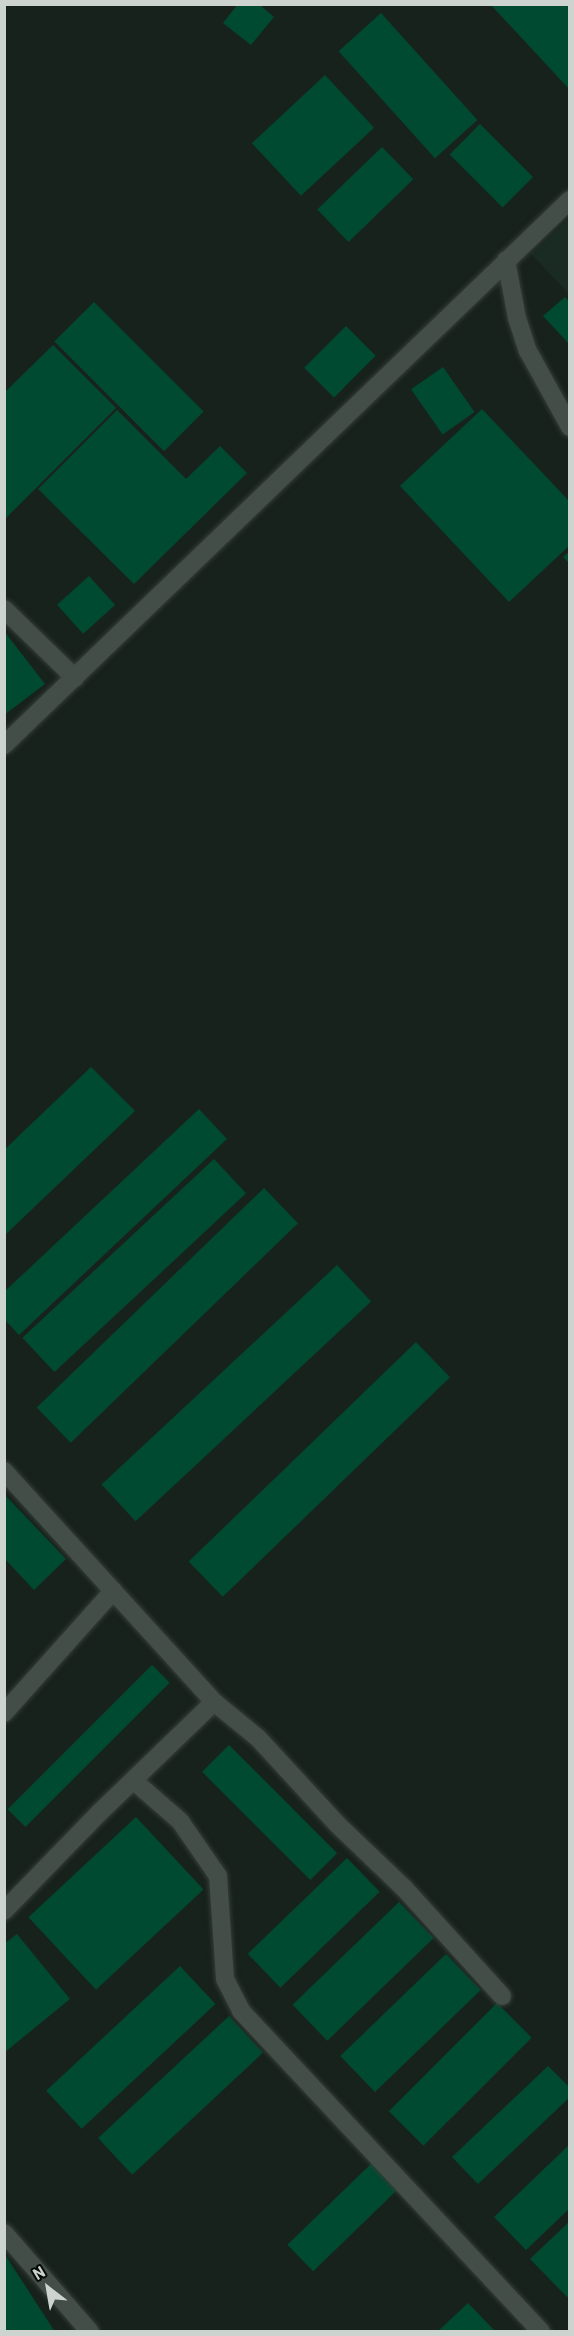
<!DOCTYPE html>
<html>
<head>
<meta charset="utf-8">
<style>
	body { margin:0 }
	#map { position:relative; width:574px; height:2336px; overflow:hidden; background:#18221d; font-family:Barlow,sans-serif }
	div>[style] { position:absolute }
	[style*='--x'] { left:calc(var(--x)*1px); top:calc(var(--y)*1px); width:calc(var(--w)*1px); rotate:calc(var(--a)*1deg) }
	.built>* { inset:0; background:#1a2b23 }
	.building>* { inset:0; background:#004a32; transform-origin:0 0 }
	.roads { filter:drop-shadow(0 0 2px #343c37) drop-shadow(0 0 2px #343c37) }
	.minor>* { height:18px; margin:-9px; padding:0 9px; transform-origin:9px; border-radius:9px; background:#434e48 }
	span { translate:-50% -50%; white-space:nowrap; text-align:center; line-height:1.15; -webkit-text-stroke:5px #060a08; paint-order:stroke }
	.frame { position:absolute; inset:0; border:6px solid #cdd4d0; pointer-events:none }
	.north { position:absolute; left:18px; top:2258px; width:60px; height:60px; -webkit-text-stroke:4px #060a08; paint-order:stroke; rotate:329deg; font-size:16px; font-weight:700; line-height:24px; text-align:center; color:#cdd4d0 }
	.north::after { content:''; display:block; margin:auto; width:21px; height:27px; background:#cdd4d0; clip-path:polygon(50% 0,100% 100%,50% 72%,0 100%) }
</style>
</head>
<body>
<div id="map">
	<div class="built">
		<div style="clip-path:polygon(569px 219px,569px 294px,531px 254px)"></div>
	</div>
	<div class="building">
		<div style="clip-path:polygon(238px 4px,259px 4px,274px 17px,251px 45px,223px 23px)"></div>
		<div style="clip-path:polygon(490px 4px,570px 4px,570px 90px)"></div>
		<div style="left:381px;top:13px;width:144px;height:57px;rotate:48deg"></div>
		<div style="left:325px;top:75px;width:72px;height:100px;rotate:47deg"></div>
		<div style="left:480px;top:124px;width:75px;height:43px;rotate:45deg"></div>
		<div style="left:382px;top:147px;width:45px;height:90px;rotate:46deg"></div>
		<div style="clip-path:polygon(565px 297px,570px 302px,570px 345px,543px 316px)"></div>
		<div style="left:94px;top:302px;width:155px;height:56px;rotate:45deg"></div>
		<div style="left:346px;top:326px;width:42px;height:59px;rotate:45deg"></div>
		<div style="clip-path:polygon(53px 345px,116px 408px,4px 520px,4px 393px)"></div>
		<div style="left:443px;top:367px;width:55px;height:39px;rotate:55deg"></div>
		<div style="clip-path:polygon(482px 409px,570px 502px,570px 545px,509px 602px,400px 486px)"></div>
		<div style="clip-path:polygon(117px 410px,186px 479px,220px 446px,247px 473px,134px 584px,38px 489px)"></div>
		<div style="clip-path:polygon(570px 551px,570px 564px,563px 557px)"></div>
		<div style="left:89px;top:576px;width:39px;height:43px;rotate:48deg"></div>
		<div style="clip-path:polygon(4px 631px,45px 684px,4px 715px)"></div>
		<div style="clip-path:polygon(91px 1067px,135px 1111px,4px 1236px,4px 1150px)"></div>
		<div style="clip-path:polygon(199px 1109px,227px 1139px,19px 1335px,4px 1319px,4px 1292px)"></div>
		<div style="left:214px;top:1159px;width:47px;height:262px;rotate:47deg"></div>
		<div style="left:264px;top:1188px;width:49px;height:316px;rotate:46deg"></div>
		<div style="left:337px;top:1265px;width:50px;height:322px;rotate:47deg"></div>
		<div style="left:416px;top:1342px;width:49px;height:316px;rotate:46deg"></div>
		<div style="clip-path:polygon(4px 1494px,66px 1559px,34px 1590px,4px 1558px)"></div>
		<div style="left:152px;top:1665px;width:25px;height:204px;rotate:45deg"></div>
		<div style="left:229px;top:1745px;width:153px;height:38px;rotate:45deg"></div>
		<div style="left:136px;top:1817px;width:99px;height:147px;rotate:47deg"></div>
		<div style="left:347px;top:1858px;width:47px;height:138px;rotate:46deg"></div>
		<div style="left:399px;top:1902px;width:50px;height:148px;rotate:46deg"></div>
		<div style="clip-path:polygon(17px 1934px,70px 1999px,4px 2053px,4px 1944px)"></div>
		<div style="left:446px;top:1954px;width:50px;height:147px;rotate:46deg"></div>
		<div style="left:180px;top:1966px;width:52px;height:183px;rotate:47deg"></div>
		<div style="left:497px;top:2003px;width:49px;height:153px;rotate:45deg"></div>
		<div style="left:229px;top:2016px;width:50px;height:179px;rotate:47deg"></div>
		<div style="clip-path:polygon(548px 2066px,570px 2088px,570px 2097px,478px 2184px,452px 2157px)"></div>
		<div style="clip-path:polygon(570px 2144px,570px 2208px,526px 2250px,494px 2217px)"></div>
		<div style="left:373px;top:2162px;width:37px;height:119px;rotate:46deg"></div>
		<div style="clip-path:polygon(570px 2221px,570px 2295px,567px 2297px,530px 2259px)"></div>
		<div style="clip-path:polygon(4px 2253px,55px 2332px,4px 2330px)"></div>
		<div style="clip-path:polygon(468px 2303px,496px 2332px,437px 2332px)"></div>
	</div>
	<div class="roads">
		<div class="minor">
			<div style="--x:506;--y:260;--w:59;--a:79.3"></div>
			<div style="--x:517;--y:318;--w:35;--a:72"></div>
			<div style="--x:528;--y:351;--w:87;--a:61.1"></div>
			<div style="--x:4;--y:609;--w:99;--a:44.2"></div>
			<div style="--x:4;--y:745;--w:786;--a:-43.92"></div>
			<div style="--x:4;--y:1471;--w:312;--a:47.7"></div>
			<div style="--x:214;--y:1702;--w:158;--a:136"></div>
			<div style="--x:100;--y:1812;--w:138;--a:134.1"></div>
			<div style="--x:214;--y:1702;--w:57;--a:39.3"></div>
			<div style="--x:258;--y:1738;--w:118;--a:47.4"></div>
			<div style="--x:338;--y:1825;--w:91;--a:43.7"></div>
			<div style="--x:404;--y:1888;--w:146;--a:47.8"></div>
			<div style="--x:4;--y:1713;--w:164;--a:-48.2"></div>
			<div style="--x:134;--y:1781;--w:61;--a:41"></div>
			<div style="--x:180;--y:1821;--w:67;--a:55.4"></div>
			<div style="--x:218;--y:1876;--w:103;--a:86.1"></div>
			<div style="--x:225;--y:1979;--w:36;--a:63"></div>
			<div style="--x:241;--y:2011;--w:439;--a:46.9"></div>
			<div style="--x:4;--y:2233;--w:131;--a:49"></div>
		</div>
	</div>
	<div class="frame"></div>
	<div class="north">N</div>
</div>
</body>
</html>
